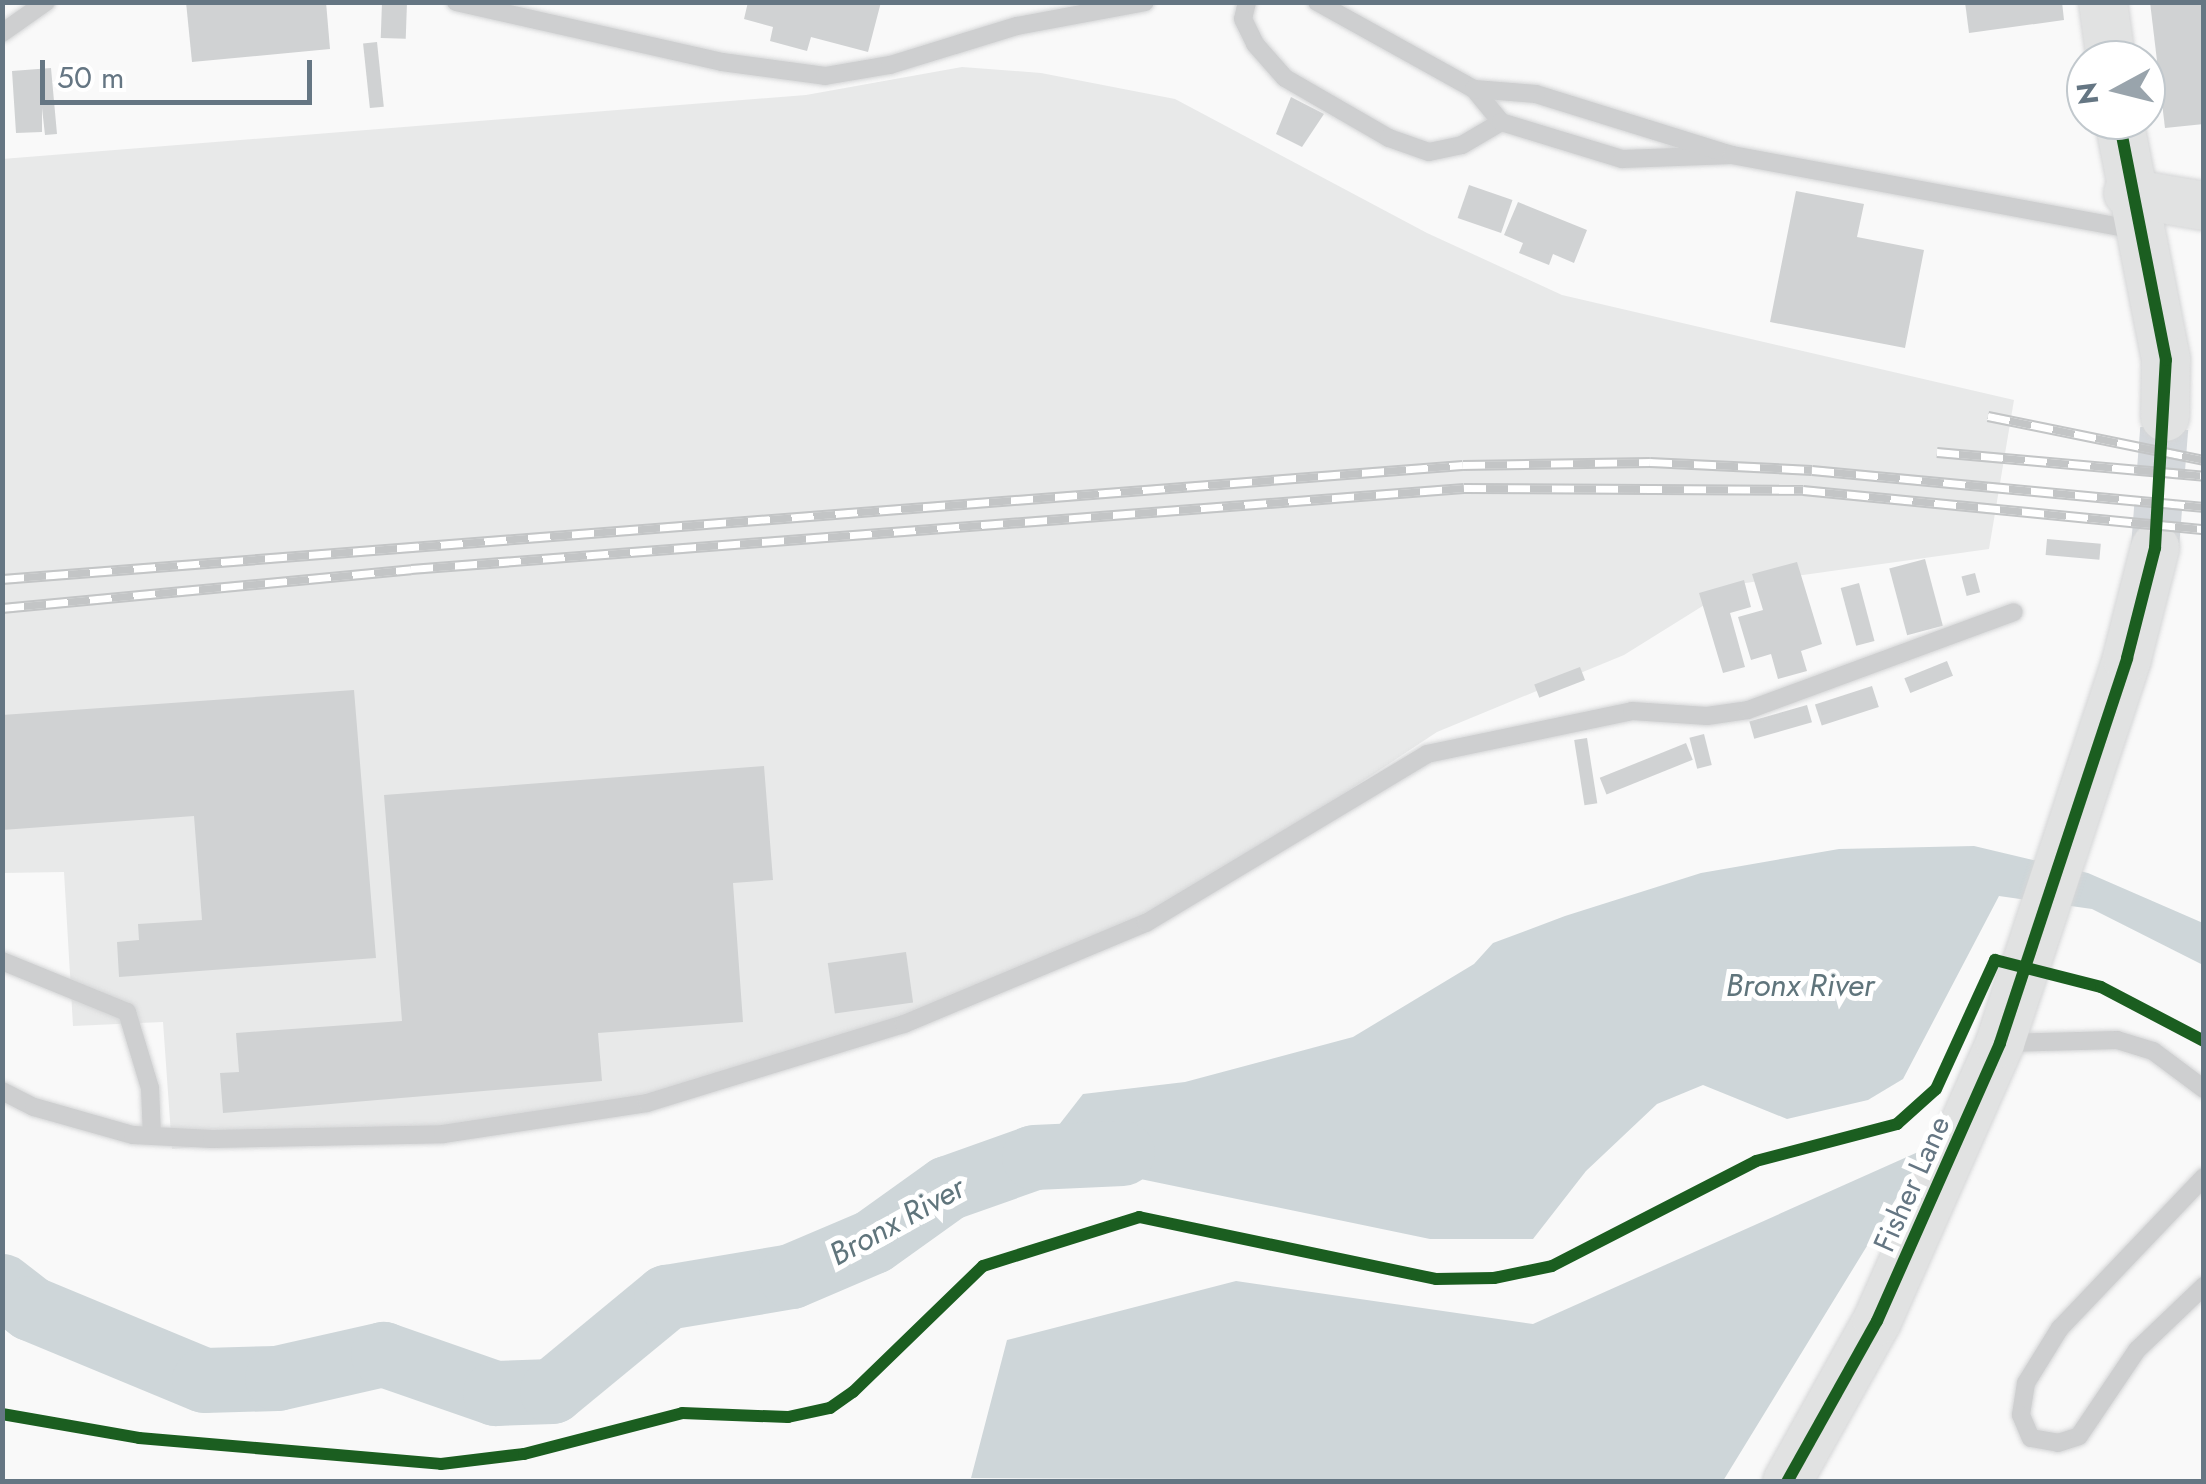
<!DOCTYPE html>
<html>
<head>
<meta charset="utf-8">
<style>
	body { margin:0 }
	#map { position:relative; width:2206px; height:1484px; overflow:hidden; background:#f9f9f9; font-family:Jost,sans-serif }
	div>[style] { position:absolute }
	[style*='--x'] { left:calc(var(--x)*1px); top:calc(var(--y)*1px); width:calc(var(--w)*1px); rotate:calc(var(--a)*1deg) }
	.built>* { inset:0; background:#e8e9e9 }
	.water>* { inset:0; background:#ced6d9 }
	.river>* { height:65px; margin:-32.5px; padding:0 32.5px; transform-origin:32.5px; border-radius:32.5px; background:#ced6d9 }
	.building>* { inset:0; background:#d0d2d3; transform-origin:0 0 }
	.secondary-tunnel>* { height:48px; margin-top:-24px; transform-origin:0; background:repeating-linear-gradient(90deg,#d4d8dc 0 48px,transparent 0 72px) }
	.roads { filter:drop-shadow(0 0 2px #d5d6d7) drop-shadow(0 0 2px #d5d6d7) }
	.lane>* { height:18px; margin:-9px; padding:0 9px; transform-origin:9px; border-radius:9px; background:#cecfd0 }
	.secondary>* { height:48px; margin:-24px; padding:0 24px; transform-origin:24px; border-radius:24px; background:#e1e2e2 }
	.rail>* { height:11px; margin-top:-5.5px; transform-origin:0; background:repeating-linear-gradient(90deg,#fff 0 22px,#c3c5c6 0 44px); box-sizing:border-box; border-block:2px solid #c3c5c6 }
	.cycleway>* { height:12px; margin:-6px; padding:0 6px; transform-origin:6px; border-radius:6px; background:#1b5e20 }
	span { translate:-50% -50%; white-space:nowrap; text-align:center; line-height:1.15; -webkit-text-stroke:10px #fff; paint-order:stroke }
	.street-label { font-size:30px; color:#657683 }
	.water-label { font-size:32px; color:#60757c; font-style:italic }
	.frame { position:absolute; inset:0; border:5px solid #657683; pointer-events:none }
	.north { position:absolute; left:2066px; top:40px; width:100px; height:100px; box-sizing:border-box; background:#fff; border:2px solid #c1c8cd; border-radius:50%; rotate:263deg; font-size:28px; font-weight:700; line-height:40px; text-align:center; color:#657683 }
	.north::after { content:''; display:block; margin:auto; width:35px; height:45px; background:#99a4ac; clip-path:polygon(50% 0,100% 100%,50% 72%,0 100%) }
	.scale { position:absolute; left:40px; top:60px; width:272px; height:45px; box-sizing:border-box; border:5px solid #657683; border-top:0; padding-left:12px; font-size:30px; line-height:35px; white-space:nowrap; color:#657683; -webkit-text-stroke:8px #fff; paint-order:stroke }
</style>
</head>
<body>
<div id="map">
	<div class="built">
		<div style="clip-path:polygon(962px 67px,1041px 73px,1175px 99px,1427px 233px,1562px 295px,2014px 400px,1989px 549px,1738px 584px,1624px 655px,1437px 732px,1162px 914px,911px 1014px,727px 1073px,537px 1121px,172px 1149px,163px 1022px,73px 1026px,64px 872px,3px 873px,2px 159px,806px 95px)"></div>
	</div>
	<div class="water">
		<div style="clip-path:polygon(1974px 846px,2088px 873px,2203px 923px,2203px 965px,2092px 909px,1999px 896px,1903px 1079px,1868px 1100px,1787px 1119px,1703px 1085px,1657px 1104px,1586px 1171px,1533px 1239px,1430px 1239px,1034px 1157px,1083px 1094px,1185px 1082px,1353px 1037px,1474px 964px,1493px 943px,1565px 916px,1701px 873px,1839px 849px)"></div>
		<div style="clip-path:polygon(1927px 1148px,1723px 1481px,971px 1478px,1007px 1340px,1236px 1281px,1533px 1324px)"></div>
	</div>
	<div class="river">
		<div style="--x:2;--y:1286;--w:36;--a:38"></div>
		<div style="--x:30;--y:1308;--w:188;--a:22.5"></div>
		<div style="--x:204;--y:1380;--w:73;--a:-1.6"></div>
		<div style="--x:277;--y:1378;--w:109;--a:-12.8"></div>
		<div style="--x:383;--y:1354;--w:119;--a:19.2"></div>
		<div style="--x:495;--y:1393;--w:57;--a:-2"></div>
		<div style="--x:552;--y:1391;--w:148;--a:-39.5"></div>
		<div style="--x:666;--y:1297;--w:127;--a:-9.5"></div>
		<div style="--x:791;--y:1276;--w:89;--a:-23.1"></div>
		<div style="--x:873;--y:1241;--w:91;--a:-35.6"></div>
		<div style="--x:947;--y:1188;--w:92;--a:-19.6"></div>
		<div style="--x:1034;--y:1157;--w:88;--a:-2.6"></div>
	</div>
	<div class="building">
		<div style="clip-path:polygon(186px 2px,326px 2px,330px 49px,192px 62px)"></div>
		<div style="left:382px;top:2px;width:25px;height:36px;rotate:2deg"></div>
		<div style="clip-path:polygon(748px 2px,881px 2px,868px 52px,811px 37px,807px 51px,770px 41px,773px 27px,744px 19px)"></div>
		<div style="clip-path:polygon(1965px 2px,2062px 2px,2064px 20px,1969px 33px)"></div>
		<div style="clip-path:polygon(2150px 2px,2204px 2px,2204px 124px,2165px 128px)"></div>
		<div style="left:377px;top:42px;width:65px;height:14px;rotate:84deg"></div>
		<div style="clip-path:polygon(51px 68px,57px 134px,45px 135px,42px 108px,42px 132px,16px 133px,12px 71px)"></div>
		<div style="clip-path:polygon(1291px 97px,1324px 114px,1302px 147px,1276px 134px)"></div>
		<div style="left:1469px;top:185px;width:46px;height:35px;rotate:19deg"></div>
		<div style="clip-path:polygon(1796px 191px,1864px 204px,1857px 237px,1924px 250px,1905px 348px,1770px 322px)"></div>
		<div style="clip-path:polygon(1518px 202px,1587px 230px,1574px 263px,1553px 254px,1549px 265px,1519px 253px,1523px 243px,1504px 235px)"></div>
		<div style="left:2047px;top:539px;width:54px;height:16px;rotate:5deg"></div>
		<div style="left:1925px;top:559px;width:69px;height:37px;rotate:75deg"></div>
		<div style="clip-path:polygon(1797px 562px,1822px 644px,1801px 651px,1807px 671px,1778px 679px,1771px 654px,1751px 660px,1738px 617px,1763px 610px,1752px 574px)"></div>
		<div style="left:1975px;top:573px;width:20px;height:14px;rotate:75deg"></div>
		<div style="clip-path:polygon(1744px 580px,1751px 607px,1730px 613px,1745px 667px,1723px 673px,1699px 593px)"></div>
		<div style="left:1859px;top:583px;width:60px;height:19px;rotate:75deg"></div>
		<div style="left:1947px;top:661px;width:16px;height:46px;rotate:68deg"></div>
		<div style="left:1580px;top:667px;width:14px;height:49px;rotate:69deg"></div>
		<div style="left:1872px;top:686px;width:22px;height:60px;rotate:72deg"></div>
		<div style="clip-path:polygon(354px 690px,376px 958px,119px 977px,117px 942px,139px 940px,138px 924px,202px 920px,194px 816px,2px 830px,2px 715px)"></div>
		<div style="left:1807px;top:705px;width:18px;height:60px;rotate:74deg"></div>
		<div style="left:1704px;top:734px;width:32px;height:15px;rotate:76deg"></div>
		<div style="left:1587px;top:738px;width:66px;height:13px;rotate:81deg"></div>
		<div style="left:1686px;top:743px;width:18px;height:93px;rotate:68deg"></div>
		<div style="clip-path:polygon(764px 766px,773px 880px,733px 883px,743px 1022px,598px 1033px,602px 1081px,223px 1113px,220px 1073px,239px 1072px,236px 1033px,402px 1021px,384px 795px)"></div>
		<div style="left:906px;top:952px;width:51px;height:79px;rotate:82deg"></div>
	</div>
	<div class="secondary-tunnel">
		<div style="--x:2155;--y:548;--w:131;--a:-85.6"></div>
	</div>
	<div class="roads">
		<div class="lane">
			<div style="--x:456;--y:2;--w:273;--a:12.7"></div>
			<div style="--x:722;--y:62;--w:104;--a:7.7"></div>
			<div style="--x:825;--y:76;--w:66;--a:-9.6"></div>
			<div style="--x:890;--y:65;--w:133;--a:-17.1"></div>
			<div style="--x:1017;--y:26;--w:130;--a:-10.6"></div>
			<div style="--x:1247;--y:2;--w:17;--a:103"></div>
			<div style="--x:1243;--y:19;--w:28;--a:64"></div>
			<div style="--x:1255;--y:44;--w:45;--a:48.6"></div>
			<div style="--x:1285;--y:78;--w:120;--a:30"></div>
			<div style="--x:1389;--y:138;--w:42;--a:19.3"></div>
			<div style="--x:1429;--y:152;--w:34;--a:-12"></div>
			<div style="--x:1462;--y:145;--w:45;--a:-30.5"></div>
			<div style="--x:1317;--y:2;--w:179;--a:29"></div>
			<div style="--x:1474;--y:89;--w:43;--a:50.7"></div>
			<div style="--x:1501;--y:122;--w:127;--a:17"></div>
			<div style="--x:1622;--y:159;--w:110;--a:-2.1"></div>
			<div style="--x:1732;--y:155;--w:205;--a:-162.7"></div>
			<div style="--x:1536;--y:94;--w:62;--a:-175.4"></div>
			<div style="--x:2;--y:33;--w:54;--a:-35.2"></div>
			<div style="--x:1732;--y:155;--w:411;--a:10.5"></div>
			<div style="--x:2;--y:961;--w:135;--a:22.2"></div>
			<div style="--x:127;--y:1012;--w:79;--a:73.2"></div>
			<div style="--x:150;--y:1088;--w:48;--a:87.6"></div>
			<div style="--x:2005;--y:1043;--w:112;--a:-1.5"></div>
			<div style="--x:2117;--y:1040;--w:38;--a:17"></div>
			<div style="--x:2153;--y:1051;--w:64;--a:36.7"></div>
			<div style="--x:2;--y:1091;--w:36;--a:27"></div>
			<div style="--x:34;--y:1107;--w:103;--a:15.8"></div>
			<div style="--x:133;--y:1135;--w:79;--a:2.9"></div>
			<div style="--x:212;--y:1139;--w:231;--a:-1.2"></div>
			<div style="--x:443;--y:1134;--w:206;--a:-8.6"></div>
			<div style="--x:647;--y:1103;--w:269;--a:-17.1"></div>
			<div style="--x:904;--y:1024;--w:262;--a:-22.7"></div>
			<div style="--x:1146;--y:923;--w:328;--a:-31"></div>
			<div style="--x:1427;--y:754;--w:209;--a:-11.8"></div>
			<div style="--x:1632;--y:711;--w:75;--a:3.8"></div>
			<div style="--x:1707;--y:716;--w:41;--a:-8.3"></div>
			<div style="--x:1748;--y:710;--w:283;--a:-20.2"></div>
			<div style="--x:2204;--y:1177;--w:209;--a:133.6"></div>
			<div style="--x:2060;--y:1328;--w:65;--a:121.7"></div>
			<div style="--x:2026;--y:1383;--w:32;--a:99"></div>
			<div style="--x:2021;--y:1415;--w:25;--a:67"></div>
			<div style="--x:2031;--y:1438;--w:27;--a:10"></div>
			<div style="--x:2058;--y:1443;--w:22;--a:-18"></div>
			<div style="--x:2079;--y:1436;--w:104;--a:-56"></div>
			<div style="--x:2137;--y:1350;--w:93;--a:-43.7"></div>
		</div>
		<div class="secondary">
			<div style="--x:2103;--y:2;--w:59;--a:82.1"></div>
			<div style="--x:2119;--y:120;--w:245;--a:78.9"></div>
			<div style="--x:2166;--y:360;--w:57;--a:91"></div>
			<div style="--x:2128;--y:193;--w:77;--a:9.7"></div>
			<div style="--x:1787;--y:1482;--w:184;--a:-60.8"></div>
			<div style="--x:1877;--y:1321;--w:304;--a:-66.1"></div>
			<div style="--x:2000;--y:1043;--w:405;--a:-71.7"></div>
			<div style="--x:2127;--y:658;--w:114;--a:-75.7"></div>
		</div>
	</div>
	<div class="rail">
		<div style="--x:1988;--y:416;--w:220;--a:11.5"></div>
		<div style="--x:1937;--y:452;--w:268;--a:5.1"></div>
		<div style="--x:2;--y:579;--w:1465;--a:-4.46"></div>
		<div style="--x:1463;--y:465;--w:187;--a:-0.9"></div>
		<div style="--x:1650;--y:462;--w:162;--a:2.8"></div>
		<div style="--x:1812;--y:470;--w:394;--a:5.4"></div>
		<div style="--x:2;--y:608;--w:411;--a:-5.4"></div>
		<div style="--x:411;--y:569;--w:1056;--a:-4.4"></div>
		<div style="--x:1464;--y:488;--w:339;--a:0.3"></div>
		<div style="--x:1803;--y:490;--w:403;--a:5.6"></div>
	</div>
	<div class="cycleway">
		<div style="--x:2;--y:1414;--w:139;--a:9.9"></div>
		<div style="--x:139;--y:1438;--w:303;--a:4.9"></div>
		<div style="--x:441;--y:1464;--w:84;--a:-6.9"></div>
		<div style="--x:524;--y:1454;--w:163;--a:-14.5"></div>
		<div style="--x:682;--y:1413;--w:106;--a:2.2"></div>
		<div style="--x:788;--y:1417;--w:43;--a:-12.1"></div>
		<div style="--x:830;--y:1408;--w:28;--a:-35"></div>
		<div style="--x:853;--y:1392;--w:181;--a:-44.1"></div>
		<div style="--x:983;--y:1266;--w:164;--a:-17.4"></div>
		<div style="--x:1139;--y:1217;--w:303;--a:11.8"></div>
		<div style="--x:1436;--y:1279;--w:58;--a:-1"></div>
		<div style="--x:1494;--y:1278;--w:59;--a:-11.7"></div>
		<div style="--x:1552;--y:1266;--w:229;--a:-27.2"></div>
		<div style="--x:1756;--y:1161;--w:146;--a:-14.7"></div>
		<div style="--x:1897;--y:1124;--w:52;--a:-41.9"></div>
		<div style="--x:1936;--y:1089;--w:142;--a:-65.4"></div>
		<div style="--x:1995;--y:960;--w:109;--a:14.3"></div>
		<div style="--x:2101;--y:987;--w:116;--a:27.7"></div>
		<div style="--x:1787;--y:1482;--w:184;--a:-60.8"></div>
		<div style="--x:1877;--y:1321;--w:304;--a:-66.1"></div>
		<div style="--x:2000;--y:1043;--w:405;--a:-71.7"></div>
		<div style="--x:2127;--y:658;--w:114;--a:-75.7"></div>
		<div style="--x:2155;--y:548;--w:188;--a:-86.7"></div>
		<div style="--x:2166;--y:360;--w:245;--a:-101.1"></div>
	</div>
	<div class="street-label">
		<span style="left:1912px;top:1184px;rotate:-66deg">Fisher Lane</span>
	</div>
	<div class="water-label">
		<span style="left:1800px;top:985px">Bronx River</span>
		<span style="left:897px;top:1221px;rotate:-29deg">Bronx River</span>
	</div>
	<div class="frame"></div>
	<div class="north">N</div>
	<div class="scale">50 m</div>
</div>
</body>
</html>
